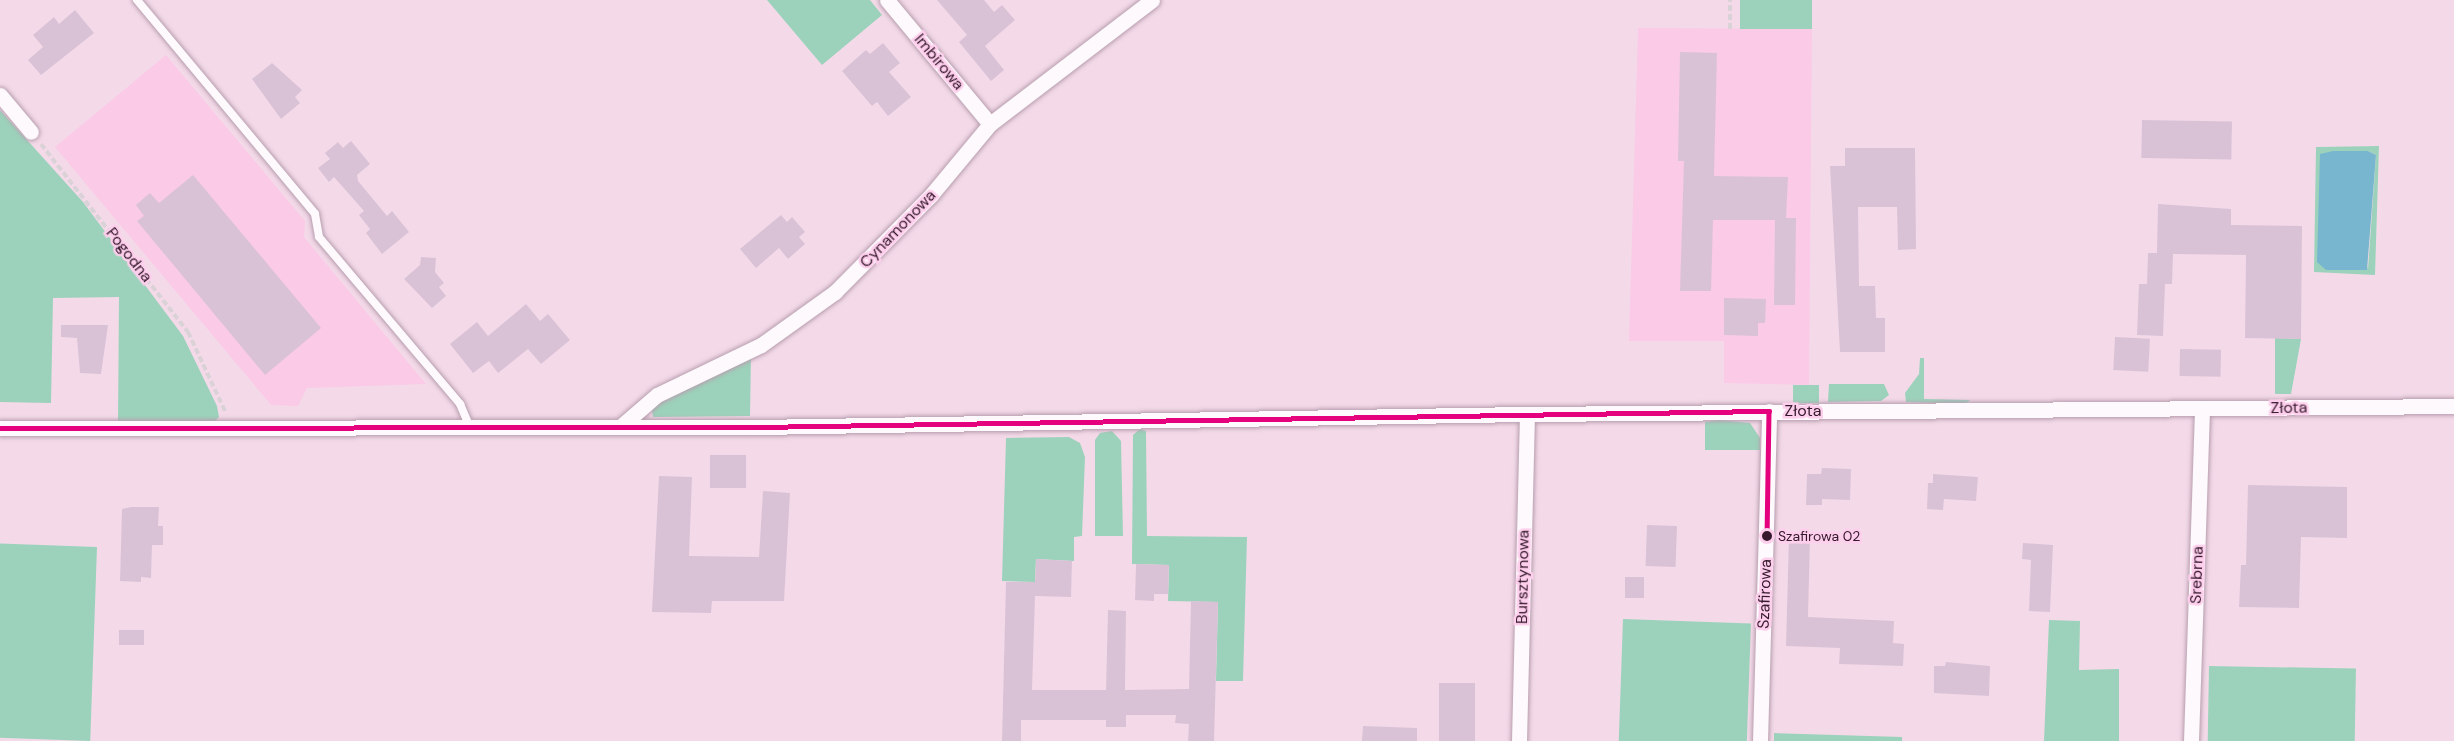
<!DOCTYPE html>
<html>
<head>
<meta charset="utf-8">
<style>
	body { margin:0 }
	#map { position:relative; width:2454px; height:741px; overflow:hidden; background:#f4dae9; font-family:"DM Sans",sans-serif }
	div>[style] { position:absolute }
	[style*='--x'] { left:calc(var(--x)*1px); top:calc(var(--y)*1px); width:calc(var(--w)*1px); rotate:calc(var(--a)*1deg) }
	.built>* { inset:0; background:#facae7 }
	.green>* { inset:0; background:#9cd2bb; transform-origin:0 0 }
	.water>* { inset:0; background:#77b6ce }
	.building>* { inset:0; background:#dac2d6; transform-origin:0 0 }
	.path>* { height:4px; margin-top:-2px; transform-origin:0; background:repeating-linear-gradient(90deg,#dad2d6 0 6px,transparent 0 9px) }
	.roads { filter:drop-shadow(0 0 2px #b79eae) drop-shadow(0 0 2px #b79eae) }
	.lane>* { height:8px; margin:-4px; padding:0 4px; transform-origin:4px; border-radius:4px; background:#fdf9fc }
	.street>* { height:15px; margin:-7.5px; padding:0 7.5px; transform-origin:7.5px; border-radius:7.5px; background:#fdf9fc }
	.bus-1>* { height:4.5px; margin:-2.25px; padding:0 2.25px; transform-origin:2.25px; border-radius:2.25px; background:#e5007d }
	.dots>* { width:16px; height:16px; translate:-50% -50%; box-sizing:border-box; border:3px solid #fecfec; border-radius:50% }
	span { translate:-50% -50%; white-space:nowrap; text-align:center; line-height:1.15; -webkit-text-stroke:5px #fecfec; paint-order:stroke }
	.bus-label { font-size:14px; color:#35192c }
	.left { translate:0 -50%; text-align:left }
	.street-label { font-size:16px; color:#35192c }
</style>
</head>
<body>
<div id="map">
	<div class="built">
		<div style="clip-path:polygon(1638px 28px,1812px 29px,1809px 385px,1724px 383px,1724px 341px,1629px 341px)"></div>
		<div style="clip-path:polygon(166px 55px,305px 221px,304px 237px,426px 384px,307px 388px,298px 406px,271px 405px,55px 147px)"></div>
	</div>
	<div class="green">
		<div style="clip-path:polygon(767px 0,870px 0,882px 15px,822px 65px)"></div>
		<div style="left:1740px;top:0;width:72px;height:29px"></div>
		<div style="clip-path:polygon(0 110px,83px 202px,183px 336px,217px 406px,219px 417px,213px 423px,118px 422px,119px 297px,53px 298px,51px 403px,0 402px)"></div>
		<div style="clip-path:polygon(evenodd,2379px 146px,2375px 275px,2314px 272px,2316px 147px,2379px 146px,2333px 151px,2368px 151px,2376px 155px,2368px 269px,2333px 151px)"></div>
		<div style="clip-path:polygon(2275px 338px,2301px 339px,2291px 394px,2275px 394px)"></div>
		<div style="clip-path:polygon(751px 354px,750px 416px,653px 417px,652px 410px,659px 401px)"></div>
		<div style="clip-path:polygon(1920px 358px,1924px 358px,1924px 399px,1970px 400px,1965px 404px,1906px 402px,1905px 393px,1919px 374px)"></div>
		<div style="clip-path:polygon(1829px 384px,1884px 384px,1889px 395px,1881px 401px,1828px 402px)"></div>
		<div style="left:1793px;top:385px;width:26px;height:18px"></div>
		<div style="clip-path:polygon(1719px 420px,1750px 423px,1760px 438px,1760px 450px,1705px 450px,1705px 422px)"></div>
		<div style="clip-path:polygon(1140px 429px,1146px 431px,1147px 536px,1247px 537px,1243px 681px,1216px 681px,1218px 602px,1168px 601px,1169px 565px,1132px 564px,1133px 435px)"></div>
		<div style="clip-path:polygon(1112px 431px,1121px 441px,1123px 536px,1095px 536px,1095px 440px,1100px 433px)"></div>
		<div style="clip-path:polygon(1069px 437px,1080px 443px,1085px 457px,1082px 536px,1074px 537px,1074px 561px,1036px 559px,1035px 582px,1002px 581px,1006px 438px)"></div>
		<div style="left:97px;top:547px;width:194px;height:97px;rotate:92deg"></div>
		<div style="left:1623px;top:619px;width:128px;height:122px;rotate:2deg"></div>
		<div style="clip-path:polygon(2049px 620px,2080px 621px,2079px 670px,2119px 669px,2119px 741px,2044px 741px)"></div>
		<div style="left:2209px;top:666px;width:147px;height:75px;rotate:1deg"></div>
		<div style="clip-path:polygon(1774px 733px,1902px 737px,1902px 741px,1774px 741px)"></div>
	</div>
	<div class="water">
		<div style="clip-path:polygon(2333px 151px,2368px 151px,2376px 155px,2367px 270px,2326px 270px,2317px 262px,2320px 154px)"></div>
	</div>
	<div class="building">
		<div style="clip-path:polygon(937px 0,984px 0,994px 12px,1002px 5px,1015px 20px,985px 46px,1004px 70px,991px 81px,959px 42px,967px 35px)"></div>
		<div style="clip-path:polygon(75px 10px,94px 33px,41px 75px,28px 60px,43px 47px,33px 35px,54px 17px,59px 24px)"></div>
		<div style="clip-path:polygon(883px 43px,900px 63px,889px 72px,911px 97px,888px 116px,877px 102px,872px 106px,842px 71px,866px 50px,870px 54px)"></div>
		<div style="clip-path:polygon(1680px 52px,1717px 53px,1714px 176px,1788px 177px,1786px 218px,1796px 218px,1795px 305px,1774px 305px,1775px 220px,1713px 220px,1711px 291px,1680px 291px,1684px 161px,1678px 161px)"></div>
		<div style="clip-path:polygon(272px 63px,302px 90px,295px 97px,300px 103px,281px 119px,252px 79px)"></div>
		<div style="left:2142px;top:120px;width:90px;height:38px;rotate:1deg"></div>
		<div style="clip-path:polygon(351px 141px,370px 164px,357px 175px,358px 181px,387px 216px,392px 211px,409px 232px,382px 254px,366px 233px,370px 229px,359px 215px,364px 211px,334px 177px,329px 182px,318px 168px,330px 159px,325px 153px,338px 142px,343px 148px)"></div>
		<div style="clip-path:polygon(1845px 148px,1915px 148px,1916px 249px,1898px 250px,1897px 207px,1858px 207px,1859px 286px,1875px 286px,1876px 318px,1885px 318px,1885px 352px,1840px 352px,1830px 166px,1845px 166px)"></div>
		<div style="clip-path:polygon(193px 175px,321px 328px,265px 375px,137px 221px,144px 216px,136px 205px,150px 193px,159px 203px)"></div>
		<div style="clip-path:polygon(2158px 204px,2231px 209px,2231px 225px,2302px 226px,2301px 339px,2245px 338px,2246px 255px,2173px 254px,2172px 284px,2165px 284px,2163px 336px,2137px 335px,2139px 284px,2147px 284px,2148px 253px,2157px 253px)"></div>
		<div style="clip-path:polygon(781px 215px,787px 222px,792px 217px,805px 232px,799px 237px,805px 244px,788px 259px,779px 248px,756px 268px,740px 249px)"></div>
		<div style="clip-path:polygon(421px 257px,436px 258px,435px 272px,444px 283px,439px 287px,446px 296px,432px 308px,404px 279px,420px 265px)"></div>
		<div style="clip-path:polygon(1724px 298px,1766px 299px,1765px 323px,1758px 323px,1758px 336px,1724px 335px)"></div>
		<div style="clip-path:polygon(526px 304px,540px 321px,548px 314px,570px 340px,541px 364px,528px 349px,498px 373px,489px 361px,473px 373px,450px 344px,477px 322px,488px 336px)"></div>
		<div style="clip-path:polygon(61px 325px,108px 325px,101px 374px,80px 373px,77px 338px,61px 337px)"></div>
		<div style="left:2115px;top:337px;width:35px;height:33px;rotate:3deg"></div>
		<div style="left:2180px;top:349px;width:41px;height:27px;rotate:1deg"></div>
		<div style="left:710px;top:455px;width:36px;height:33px"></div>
		<div style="clip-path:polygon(1822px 468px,1851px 469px,1850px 500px,1822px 499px,1822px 505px,1806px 505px,1807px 474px,1821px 474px)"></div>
		<div style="clip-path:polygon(1933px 474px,1978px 477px,1976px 501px,1944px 499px,1943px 510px,1927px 509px,1928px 483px,1933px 483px)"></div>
		<div style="clip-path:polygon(659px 476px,692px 477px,689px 556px,759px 557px,763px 491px,790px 493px,784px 601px,712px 601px,711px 613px,652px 612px)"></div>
		<div style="clip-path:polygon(2248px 485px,2347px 487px,2347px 538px,2301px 537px,2299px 608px,2239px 607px,2241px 565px,2246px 565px)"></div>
		<div style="clip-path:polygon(131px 507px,159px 507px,158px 526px,163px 526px,163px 545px,152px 545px,151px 578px,141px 577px,141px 582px,120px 581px,122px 509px)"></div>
		<div style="left:1647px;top:525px;width:30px;height:41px;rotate:2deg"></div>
		<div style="clip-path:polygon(1789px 536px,1810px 536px,1808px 617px,1894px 621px,1893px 643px,1904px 644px,1903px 666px,1839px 664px,1840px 648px,1786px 646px)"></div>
		<div style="clip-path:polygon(2023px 543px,2053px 545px,2050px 612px,2029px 611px,2031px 560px,2022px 559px)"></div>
		<div style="clip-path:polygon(1036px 559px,1072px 561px,1071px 597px,1035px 596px,1032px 690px,1106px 690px,1108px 610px,1126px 611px,1125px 690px,1189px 689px,1191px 601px,1218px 602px,1214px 741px,1188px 741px,1189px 724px,1175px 723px,1176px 715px,1126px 715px,1126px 727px,1106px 727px,1106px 720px,1021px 720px,1021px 741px,1002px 741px,1006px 582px,1035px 582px)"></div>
		<div style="clip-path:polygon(1136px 564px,1169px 565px,1168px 594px,1154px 594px,1154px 601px,1135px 600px)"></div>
		<div style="left:1625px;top:577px;width:19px;height:21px"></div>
		<div style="left:119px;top:630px;width:25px;height:15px"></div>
		<div style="clip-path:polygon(1946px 662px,1990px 666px,1989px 696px,1934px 693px,1934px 666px,1945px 666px)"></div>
		<div style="left:1439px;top:683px;width:36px;height:58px"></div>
		<div style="clip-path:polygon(1363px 726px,1417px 728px,1417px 741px,1362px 741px)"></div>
	</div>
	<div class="path">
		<div style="--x:1730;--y:29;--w:29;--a:-90"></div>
		<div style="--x:41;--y:144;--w:239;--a:52"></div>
		<div style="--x:188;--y:332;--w:89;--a:64.9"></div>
	</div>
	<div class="roads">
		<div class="lane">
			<div style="--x:137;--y:0;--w:278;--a:50.2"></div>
			<div style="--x:315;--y:214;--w:23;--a:80"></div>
			<div style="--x:319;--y:237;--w:219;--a:49.8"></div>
			<div style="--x:460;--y:404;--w:26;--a:67"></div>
		</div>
		<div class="street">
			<div style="--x:887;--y:0;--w:161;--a:50.3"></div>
			<div style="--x:0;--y:95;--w:48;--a:50"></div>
			<div style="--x:620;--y:427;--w:49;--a:-40.9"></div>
			<div style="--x:657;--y:395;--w:115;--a:-25.7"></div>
			<div style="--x:761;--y:345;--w:91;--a:-35.6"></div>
			<div style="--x:835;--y:292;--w:136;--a:-45.3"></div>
			<div style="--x:931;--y:195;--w:92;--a:-50.3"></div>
			<div style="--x:990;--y:124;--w:204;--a:-37.4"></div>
			<div style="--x:0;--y:428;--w:757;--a:-0.08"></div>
			<div style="--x:757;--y:427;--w:770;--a:-0.97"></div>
			<div style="--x:1527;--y:414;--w:927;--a:-0.49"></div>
			<div style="--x:1519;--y:741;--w:327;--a:-88.6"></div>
			<div style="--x:1760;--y:741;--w:330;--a:-88.4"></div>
			<div style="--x:2191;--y:741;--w:332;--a:-88.1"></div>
		</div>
	</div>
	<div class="bus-1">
		<div style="--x:0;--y:428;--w:757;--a:-0.08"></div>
		<div style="--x:757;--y:427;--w:1012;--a:-0.91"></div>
		<div style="--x:1769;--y:411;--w:126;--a:90.9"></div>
	</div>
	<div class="dots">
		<div style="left:1767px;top:536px;background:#35192c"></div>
	</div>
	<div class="bus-label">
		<span class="left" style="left:1778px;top:536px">Szafirowa 02</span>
	</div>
	<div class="street-label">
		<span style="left:939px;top:62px;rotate:50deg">Imbirowa</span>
		<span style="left:898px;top:229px;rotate:-46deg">Cynamonowa</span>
		<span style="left:129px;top:255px;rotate:52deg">Pogodna</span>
		<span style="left:2289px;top:408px;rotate:-1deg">Złota</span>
		<span style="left:1803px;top:411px">Złota</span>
		<span style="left:2197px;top:575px;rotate:-88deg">Srebrna</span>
		<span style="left:1523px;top:577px;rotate:-89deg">Bursztynowa</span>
		<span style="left:1765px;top:594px;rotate:-88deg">Szafirowa</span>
	</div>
</div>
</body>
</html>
